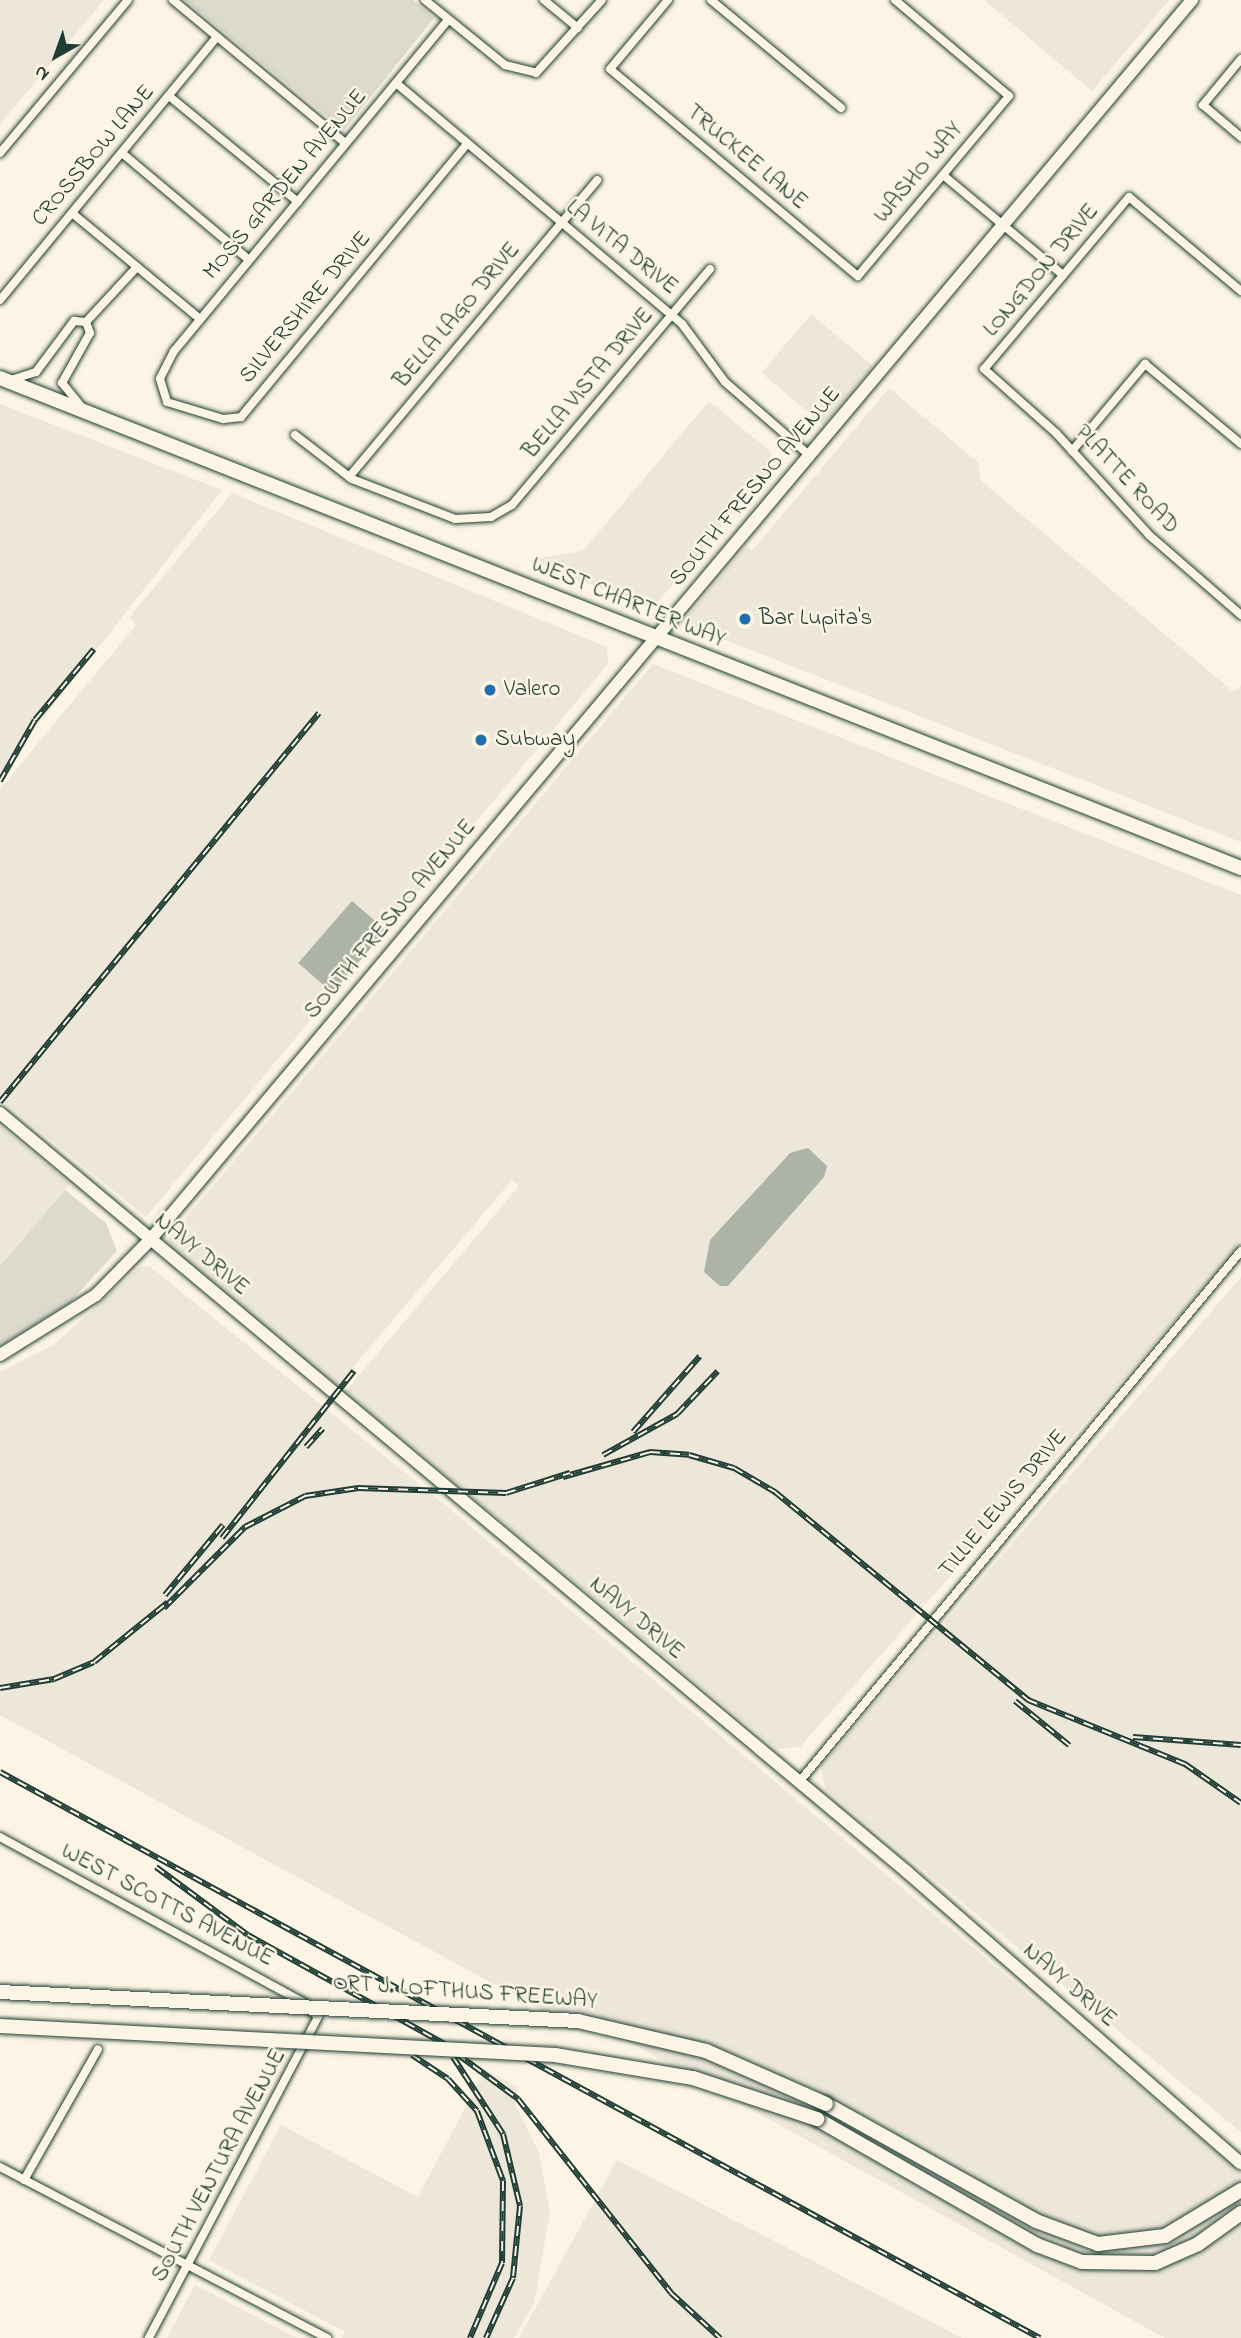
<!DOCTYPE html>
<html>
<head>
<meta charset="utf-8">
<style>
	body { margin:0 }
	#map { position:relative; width:1241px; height:2338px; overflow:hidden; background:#fcf5e5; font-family:"Indie Flower",sans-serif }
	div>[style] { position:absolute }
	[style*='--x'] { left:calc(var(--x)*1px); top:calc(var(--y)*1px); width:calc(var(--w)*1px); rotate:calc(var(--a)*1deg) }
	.built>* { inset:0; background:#ece7d8; transform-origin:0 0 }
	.green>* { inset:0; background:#dcdacc }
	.water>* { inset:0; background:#aeb3a7; transform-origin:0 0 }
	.roads { filter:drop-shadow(0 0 2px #1f3d34) drop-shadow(0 0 2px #1f3d34) }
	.street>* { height:8px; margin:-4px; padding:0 4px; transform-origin:4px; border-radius:4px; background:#fcf5e5 }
	.secondary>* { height:12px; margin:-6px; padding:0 6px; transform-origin:6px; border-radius:6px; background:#fcf5e5 }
	.highway>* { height:14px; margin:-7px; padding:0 7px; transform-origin:7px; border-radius:7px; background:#fcf5e5 }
	.rail>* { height:6px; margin-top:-3px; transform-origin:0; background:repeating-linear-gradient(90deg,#fcf5e5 0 10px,#1f3d34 0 20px); box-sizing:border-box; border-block:2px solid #1f3d34 }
	.bridges { filter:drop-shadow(0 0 2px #1f3d34) drop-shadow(0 0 2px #1f3d34) }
	.highway-bridge>* { height:14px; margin:-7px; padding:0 7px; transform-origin:7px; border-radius:7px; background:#fcf5e5 }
	.dots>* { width:19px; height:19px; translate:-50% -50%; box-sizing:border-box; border:4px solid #fcf5e5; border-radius:50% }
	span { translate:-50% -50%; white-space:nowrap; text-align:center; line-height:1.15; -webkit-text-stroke:5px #fcf5e5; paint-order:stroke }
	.street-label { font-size:23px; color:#1f3d34 }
	.poi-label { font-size:23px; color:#1f3d34 }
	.left { translate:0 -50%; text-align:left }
	.north { position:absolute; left:21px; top:21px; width:70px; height:70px; -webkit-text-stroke:5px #fcf5e5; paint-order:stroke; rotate:220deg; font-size:19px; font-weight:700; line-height:28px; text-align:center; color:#1f3d34 }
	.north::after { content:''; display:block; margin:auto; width:24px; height:32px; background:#1f3d34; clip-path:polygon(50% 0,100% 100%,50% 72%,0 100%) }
</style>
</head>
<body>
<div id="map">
	<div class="built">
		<div style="clip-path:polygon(0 0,104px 0,0 124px)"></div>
		<div style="clip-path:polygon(984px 0,1169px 0,1092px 91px)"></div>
		<div style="left:811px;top:314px;width:81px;height:77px;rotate:40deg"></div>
		<div style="clip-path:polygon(889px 388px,979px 463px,980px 480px,1234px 692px,1241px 685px,1241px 842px,682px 623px,746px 546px,752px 551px)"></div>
		<div style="clip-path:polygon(709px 401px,771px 452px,772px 466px,657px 603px,646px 606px,528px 560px,583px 551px)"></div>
		<div style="clip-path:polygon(0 404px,222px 490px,0 773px)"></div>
		<div style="clip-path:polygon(232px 493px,607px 647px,608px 664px,146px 1217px,0 1099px,0 789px,136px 625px,129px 618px)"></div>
		<div style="clip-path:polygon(653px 664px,1241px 895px,1241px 1245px,800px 1747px,777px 1749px,345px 1392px,519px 1186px,512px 1180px,337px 1386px,169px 1246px,169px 1238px)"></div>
		<div style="clip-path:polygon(0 1126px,70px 1184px,0 1266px)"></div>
		<div style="clip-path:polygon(149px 1266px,439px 1500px,1241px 2172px,1241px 2338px,1165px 2338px,577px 2013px,569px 2025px,0 1715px,0 1372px,53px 1345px,140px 1267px)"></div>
		<div style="clip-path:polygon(1241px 1277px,1241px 2132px,825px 1789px,821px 1766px)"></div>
		<div style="clip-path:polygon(485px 2070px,518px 2087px,512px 2098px,539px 2153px,550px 2213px,534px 2303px,514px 2338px,342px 2338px,345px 2332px,209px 2260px,281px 2125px,418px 2197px)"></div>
		<div style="clip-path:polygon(617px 2160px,962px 2338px,519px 2338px)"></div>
		<div style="clip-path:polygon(195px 2285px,297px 2338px,167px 2338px)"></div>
	</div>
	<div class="green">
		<div style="clip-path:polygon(185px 0,413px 0,434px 18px,344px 130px)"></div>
		<div style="clip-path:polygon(65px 1190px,106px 1223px,117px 1251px,69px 1303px,0 1346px,0 1266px)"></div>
	</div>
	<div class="water">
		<div style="left:352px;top:901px;width:45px;height:82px;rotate:41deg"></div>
		<div style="clip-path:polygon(808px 1148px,827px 1166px,824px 1177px,728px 1286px,720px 1286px,704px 1272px,710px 1240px,790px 1153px)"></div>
	</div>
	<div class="roads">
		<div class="street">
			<div style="--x:173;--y:0;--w:224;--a:39.7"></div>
			<div style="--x:425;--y:0;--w:103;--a:39.1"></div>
			<div style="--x:505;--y:65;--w:32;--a:14"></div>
			<div style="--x:536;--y:73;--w:98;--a:-47.9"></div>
			<div style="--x:544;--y:0;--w:44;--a:39.5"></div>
			<div style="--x:668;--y:0;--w:90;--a:130"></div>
			<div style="--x:610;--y:69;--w:323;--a:39.9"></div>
			<div style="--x:858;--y:276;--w:235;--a:-50"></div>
			<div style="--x:1009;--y:96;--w:149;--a:-139.9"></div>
			<div style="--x:711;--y:0;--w:169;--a:39.7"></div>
			<div style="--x:448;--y:20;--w:430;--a:129.6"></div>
			<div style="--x:174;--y:351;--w:31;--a:117"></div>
			<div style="--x:160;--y:379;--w:24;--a:73"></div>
			<div style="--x:167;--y:402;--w:59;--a:16.9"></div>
			<div style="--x:223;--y:419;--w:18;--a:-6"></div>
			<div style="--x:241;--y:417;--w:353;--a:-50.4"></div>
			<div style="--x:1241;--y:59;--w:60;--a:129.6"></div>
			<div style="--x:1203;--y:105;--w:50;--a:40.1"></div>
			<div style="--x:396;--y:83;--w:374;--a:40.1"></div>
			<div style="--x:682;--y:324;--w:72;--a:53.4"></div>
			<div style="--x:725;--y:382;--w:111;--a:41"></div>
			<div style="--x:169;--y:96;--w:167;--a:39.4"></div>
			<div style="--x:0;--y:153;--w:199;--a:-50.1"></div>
			<div style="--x:122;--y:153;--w:166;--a:40.1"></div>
			<div style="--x:943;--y:175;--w:156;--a:39.8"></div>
			<div style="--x:72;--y:213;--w:166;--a:39.6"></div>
			<div style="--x:1241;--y:291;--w:146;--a:-140"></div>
			<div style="--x:1129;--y:197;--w:225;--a:130.1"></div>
			<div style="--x:984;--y:369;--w:96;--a:41.6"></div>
			<div style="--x:1056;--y:433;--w:138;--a:47.6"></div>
			<div style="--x:1149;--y:535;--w:122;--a:41"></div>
			<div style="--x:0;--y:300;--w:341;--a:-50.5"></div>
			<div style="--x:86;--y:322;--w:75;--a:-47.2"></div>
			<div style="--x:11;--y:380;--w:26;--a:-18"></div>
			<div style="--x:36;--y:372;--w:64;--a:-53.3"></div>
			<div style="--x:74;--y:321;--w:12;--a:5"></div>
			<div style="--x:84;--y:410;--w:35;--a:-129"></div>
			<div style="--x:62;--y:383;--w:57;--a:-60.8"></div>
			<div style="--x:90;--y:333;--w:12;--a:-110"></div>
			<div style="--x:295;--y:435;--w:72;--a:37.7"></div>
			<div style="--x:352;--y:479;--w:110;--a:21.2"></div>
			<div style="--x:455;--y:519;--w:36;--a:-3"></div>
			<div style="--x:491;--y:517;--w:24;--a:-30"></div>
			<div style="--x:512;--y:505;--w:308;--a:-50"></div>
			<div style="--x:1072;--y:451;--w:114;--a:-50"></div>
			<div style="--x:1145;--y:364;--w:125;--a:39.8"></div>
			<div style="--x:349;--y:477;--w:387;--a:-50.1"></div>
			<div style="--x:799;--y:1782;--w:691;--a:-50.23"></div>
			<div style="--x:0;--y:1837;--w:343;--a:28.6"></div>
			<div style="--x:301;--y:2001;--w:23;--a:43"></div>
			<div style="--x:318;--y:2017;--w:363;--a:117.8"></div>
			<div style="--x:0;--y:2167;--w:369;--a:27.6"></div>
			<div style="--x:24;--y:2180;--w:150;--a:-60.5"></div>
		</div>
		<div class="secondary">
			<div style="--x:0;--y:1113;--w:1183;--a:39.92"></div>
			<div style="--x:907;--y:1872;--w:443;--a:41.1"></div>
			<div style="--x:0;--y:1355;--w:113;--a:-32"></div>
			<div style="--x:96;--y:1295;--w:77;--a:-45.5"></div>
			<div style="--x:150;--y:1240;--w:1620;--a:-49.96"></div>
		</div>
		<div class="highway">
			<div style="--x:0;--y:378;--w:1334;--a:21.55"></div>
			<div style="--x:826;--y:2104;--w:240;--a:29.1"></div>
			<div style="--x:1036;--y:2221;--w:66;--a:20.4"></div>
			<div style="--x:1098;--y:2244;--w:67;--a:-6.8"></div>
			<div style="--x:1165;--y:2236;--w:89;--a:-31.2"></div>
			<div style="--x:817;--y:2119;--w:254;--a:29.8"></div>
			<div style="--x:1037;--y:2245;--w:48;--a:20.7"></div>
			<div style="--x:1082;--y:2262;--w:73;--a:0.8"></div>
			<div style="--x:1155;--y:2263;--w:47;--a:-23.8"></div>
			<div style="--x:1198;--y:2244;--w:53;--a:-35.8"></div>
		</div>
	</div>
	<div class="rail">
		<div style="--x:0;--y:781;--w:70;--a:-60.2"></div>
		<div style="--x:35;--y:720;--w:92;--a:-50.3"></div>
		<div style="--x:0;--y:1102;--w:503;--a:-50.65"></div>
		<div style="--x:633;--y:1432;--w:101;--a:-48.6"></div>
		<div style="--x:306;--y:1447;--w:25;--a:-48"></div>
		<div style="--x:603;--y:1455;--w:85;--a:-29"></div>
		<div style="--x:677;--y:1414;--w:59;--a:-46.4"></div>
		<div style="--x:563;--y:1477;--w:91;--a:-16"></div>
		<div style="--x:650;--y:1452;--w:39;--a:4"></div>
		<div style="--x:689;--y:1455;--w:47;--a:16.1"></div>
		<div style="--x:734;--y:1468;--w:48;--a:30.3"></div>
		<div style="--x:775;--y:1492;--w:328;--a:39.4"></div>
		<div style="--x:1028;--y:1700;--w:170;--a:22.2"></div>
		<div style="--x:1185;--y:1764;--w:68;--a:34.9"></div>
		<div style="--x:222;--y:1538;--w:213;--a:-51.7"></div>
		<div style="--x:165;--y:1595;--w:91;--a:-50.4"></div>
		<div style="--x:164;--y:1608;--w:115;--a:-45"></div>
		<div style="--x:245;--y:1527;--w:68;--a:-27.3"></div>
		<div style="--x:305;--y:1496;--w:54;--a:-8.6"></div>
		<div style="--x:358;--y:1488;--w:148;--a:1.9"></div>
		<div style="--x:506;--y:1493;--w:67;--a:-17.4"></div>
		<div style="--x:0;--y:1688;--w:55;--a:-9.5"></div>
		<div style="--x:54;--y:1679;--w:43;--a:-23"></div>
		<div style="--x:94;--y:1662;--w:95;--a:-39"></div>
		<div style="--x:1015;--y:1701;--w:70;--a:39.2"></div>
		<div style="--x:1133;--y:1737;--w:108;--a:4.2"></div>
		<div style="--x:0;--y:1772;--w:1184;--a:28.56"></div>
		<div style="--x:156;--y:1867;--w:114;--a:36.5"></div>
		<div style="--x:248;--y:1935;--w:221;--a:29"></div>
		<div style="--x:441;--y:2042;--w:96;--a:36.5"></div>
		<div style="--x:518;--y:2099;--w:247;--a:51.7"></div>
		<div style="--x:671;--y:2293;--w:67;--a:42.6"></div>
		<div style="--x:412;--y:2055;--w:43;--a:33.7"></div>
		<div style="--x:448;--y:2079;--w:43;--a:47.8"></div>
		<div style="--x:477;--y:2111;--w:75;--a:69.6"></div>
		<div style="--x:503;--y:2181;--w:82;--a:90.7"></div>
		<div style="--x:502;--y:2263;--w:82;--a:113.1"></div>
		<div style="--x:453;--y:2057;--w:92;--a:57"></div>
		<div style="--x:503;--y:2134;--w:74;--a:76.7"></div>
		<div style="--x:520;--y:2206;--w:72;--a:95.6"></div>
		<div style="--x:513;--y:2278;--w:66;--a:114.2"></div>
	</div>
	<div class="bridges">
		<div class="highway-bridge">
			<div style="--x:0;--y:1992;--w:579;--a:2.87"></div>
			<div style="--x:578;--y:2021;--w:131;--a:13.2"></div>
			<div style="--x:706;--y:2051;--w:131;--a:23.8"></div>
			<div style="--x:0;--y:2026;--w:556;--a:2.99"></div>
			<div style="--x:555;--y:2055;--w:140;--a:9.5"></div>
			<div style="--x:693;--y:2078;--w:131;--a:18.3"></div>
		</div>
	</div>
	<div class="dots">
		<div style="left:745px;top:619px;background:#1f6fb2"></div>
		<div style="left:490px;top:690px;background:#1f6fb2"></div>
		<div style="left:481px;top:740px;background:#1f6fb2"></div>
	</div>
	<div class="street-label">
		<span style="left:94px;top:156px;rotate:-50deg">CROSSBOW LANE</span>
		<span style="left:746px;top:158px;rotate:40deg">TRUCKEE LANE</span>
		<span style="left:919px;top:173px;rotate:-50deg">WASHO WAY</span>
		<span style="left:286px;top:185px;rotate:-50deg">MOSS GARDEN AVENUE</span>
		<span style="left:621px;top:248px;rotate:39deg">LA VITA DRIVE</span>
		<span style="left:1042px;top:271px;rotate:-50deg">LONGDON DRIVE</span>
		<span style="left:306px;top:308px;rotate:-50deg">SILVERSHIRE DRIVE</span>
		<span style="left:458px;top:316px;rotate:-50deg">BELLA LAGO DRIVE</span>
		<span style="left:589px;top:384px;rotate:-50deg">BELLA VISTA DRIVE</span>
		<span style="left:1126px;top:480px;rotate:47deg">PLATTE ROAD</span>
		<span style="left:756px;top:487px;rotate:-50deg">SOUTH FRESNO AVENUE</span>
		<span style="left:628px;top:603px;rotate:22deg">WEST CHARTER WAY</span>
		<span style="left:391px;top:920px;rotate:-50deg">SOUTH FRESNO AVENUE</span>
		<span style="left:201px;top:1255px;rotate:40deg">NAVY DRIVE</span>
		<span style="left:1004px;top:1504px;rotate:-50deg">TILLIE LEWIS DRIVE</span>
		<span style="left:636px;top:1619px;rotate:40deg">NAVY DRIVE</span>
		<span style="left:167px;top:1906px;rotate:28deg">WEST SCOTTS AVENUE</span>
		<span style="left:1069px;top:1986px;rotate:41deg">NAVY DRIVE</span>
		<span style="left:465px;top:1993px;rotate:4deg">ORT J. LOFTHUS FREEWAY</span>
		<span style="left:220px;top:2166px;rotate:-62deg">SOUTH VENTURA AVENUE</span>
	</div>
	<div class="poi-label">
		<span class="left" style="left:759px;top:619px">Bar Lupita's</span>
		<span class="left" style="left:504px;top:690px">Valero</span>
		<span class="left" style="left:495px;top:740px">Subway</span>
	</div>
	<div class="north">N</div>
</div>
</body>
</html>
